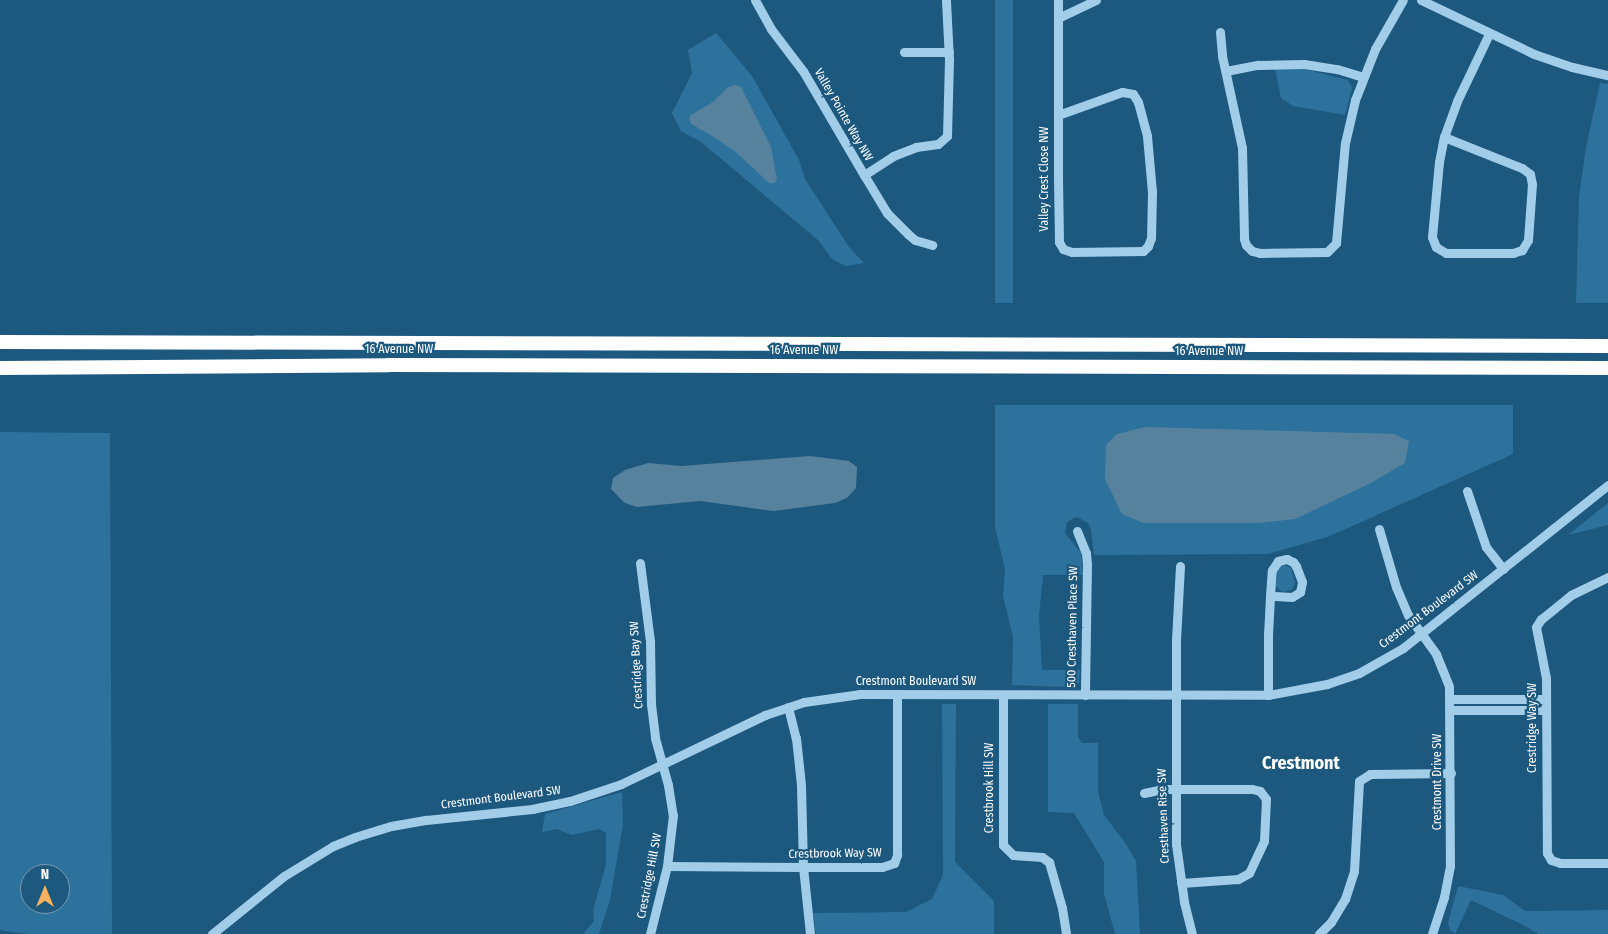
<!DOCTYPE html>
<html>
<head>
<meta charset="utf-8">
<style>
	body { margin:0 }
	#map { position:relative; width:1608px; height:934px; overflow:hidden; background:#1d587f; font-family:"Fira Sans Condensed",sans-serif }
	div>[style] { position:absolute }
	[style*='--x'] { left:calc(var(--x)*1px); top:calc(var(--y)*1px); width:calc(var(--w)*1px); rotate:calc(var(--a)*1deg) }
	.green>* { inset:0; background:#2d729c; transform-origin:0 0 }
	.water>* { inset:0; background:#56829e }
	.minor>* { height:9px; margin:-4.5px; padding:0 4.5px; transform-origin:4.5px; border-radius:4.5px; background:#a1cde9 }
	.highway>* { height:14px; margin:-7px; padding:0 7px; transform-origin:7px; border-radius:7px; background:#fff }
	span { translate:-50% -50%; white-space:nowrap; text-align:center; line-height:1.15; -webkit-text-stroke:4.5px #1d587f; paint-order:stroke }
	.street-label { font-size:12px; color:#fff }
	.district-label { font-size:18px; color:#fff; font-weight:700 }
	.north { position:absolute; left:20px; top:864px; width:50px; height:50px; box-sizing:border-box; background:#1d587f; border:1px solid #779bb2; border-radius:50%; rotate:0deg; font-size:14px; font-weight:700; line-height:20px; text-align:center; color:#fff }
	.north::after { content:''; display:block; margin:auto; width:18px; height:22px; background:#f8b25f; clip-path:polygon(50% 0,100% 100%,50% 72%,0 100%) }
</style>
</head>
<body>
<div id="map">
	<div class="green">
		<div style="left:995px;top:0;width:18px;height:303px"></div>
		<div style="clip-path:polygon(716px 33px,752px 76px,799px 160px,805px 179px,849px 247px,864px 263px,846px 266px,832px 259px,819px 241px,701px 142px,681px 131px,672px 113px,692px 73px,688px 50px)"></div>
		<div style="clip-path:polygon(1275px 69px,1304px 69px,1348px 80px,1352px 88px,1345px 115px,1293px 106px,1281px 98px)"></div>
		<div style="clip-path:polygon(1600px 83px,1608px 84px,1608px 303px,1576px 303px,1579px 197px,1586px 147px)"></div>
		<div style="clip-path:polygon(995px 405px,1513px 405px,1513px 454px,1330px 536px,1268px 554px,1094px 555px,1091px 529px,1088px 523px,1077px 517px,1072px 519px,1067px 522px,1065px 533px,1081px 553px,1083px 575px,1043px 575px,1039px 616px,1042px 670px,1080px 670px,1079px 683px,1070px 687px,1012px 685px,1013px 637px,1003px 596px,1005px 569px,995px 527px)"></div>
		<div style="clip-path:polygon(evenodd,0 432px,110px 433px,112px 934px,28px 934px,0 930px,0 432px,30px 874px,60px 874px,60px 904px,30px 904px,30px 874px)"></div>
		<div style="clip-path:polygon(1608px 503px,1608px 525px,1568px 535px)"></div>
		<div style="clip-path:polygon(1283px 564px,1291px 568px,1295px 583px,1292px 590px,1282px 592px,1276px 586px,1278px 568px)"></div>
		<div style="clip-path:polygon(942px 704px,956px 704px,955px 862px,994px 901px,994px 934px,816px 934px,813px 913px,906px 912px,932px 899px,943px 875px)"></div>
		<div style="clip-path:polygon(1048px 704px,1078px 704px,1078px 737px,1082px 743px,1098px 743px,1098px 792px,1104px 815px,1126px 844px,1136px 861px,1140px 934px,1115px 934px,1104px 894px,1104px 862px,1074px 813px,1048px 812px)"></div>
		<div style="clip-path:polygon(622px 792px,623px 825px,610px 900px,599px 934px,583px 934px,594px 921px,593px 910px,606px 864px,606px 833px,599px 829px,572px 835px,557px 829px,542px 832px,545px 814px)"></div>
		<div style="clip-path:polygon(1458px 886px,1503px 895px,1525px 911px,1608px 910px,1608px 934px,1538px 934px,1527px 927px,1471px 900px,1455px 934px,1450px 930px,1448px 923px)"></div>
	</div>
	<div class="water">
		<div style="clip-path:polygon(734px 85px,741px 87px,771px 147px,777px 180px,774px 183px,769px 183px,737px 153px,711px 135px,691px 124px,689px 119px,691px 115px,713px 102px,727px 88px)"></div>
		<div style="clip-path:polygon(1145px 427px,1394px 434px,1409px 441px,1405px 463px,1371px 483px,1295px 519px,1259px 523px,1143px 523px,1122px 514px,1105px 479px,1106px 445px,1117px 434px)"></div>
		<div style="clip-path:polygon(810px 456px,849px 461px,857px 467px,856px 488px,847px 498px,835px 503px,774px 511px,700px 501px,637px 507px,625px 503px,611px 489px,613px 478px,625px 470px,648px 463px,682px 466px)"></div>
	</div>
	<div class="minor">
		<div style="--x:755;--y:0;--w:33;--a:61"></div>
		<div style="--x:771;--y:29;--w:53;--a:52.7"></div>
		<div style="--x:803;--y:71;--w:121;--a:59.6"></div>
		<div style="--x:864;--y:175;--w:35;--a:-33"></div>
		<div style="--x:893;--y:156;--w:25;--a:-21"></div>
		<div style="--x:916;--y:147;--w:22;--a:-8"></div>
		<div style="--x:938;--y:144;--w:12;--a:-42"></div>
		<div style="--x:947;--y:136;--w:76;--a:-88.5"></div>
		<div style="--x:949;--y:60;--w:60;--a:-92.9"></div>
		<div style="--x:1421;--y:0;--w:125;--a:25.5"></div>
		<div style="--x:1534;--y:54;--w:40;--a:18.9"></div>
		<div style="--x:1572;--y:67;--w:37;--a:13"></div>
		<div style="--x:1058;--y:18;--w:42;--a:-25.3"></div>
		<div style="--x:1220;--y:32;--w:24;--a:85"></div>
		<div style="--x:1222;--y:56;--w:94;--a:77.7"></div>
		<div style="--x:1242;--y:148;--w:91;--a:88.7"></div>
		<div style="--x:1244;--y:239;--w:6;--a:72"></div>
		<div style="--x:1246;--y:245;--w:8;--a:45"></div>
		<div style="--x:1252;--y:251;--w:8;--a:14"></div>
		<div style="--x:1260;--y:253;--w:67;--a:-0.9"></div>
		<div style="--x:1327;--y:252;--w:13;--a:-45"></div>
		<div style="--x:1336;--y:243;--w:100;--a:-84.9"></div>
		<div style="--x:1345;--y:143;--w:44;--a:-76.9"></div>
		<div style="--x:1355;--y:100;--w:55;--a:-68.6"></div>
		<div style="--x:1375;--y:49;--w:56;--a:-60.3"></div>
		<div style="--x:904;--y:52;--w:45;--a:0"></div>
		<div style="--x:1226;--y:71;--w:33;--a:-11"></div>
		<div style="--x:1258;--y:65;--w:46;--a:-1.2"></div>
		<div style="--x:1304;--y:64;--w:33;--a:9"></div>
		<div style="--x:1337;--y:69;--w:27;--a:17"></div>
		<div style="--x:1058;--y:115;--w:68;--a:-19.8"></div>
		<div style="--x:1122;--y:92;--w:11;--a:10"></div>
		<div style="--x:1133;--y:94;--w:9;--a:58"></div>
		<div style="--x:1138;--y:102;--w:35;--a:75"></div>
		<div style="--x:1147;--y:136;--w:56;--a:84.9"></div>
		<div style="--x:1152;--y:192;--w:46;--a:91.2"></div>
		<div style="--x:1151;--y:238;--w:9;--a:111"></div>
		<div style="--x:1148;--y:246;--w:7;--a:135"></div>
		<div style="--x:1143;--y:251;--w:71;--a:179.2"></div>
		<div style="--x:1072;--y:252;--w:9;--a:-162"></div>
		<div style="--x:1063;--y:249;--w:8;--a:-120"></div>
		<div style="--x:1059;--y:242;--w:66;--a:-90.9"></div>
		<div style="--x:1058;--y:176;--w:176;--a:-90"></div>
		<div style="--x:1444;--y:137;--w:84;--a:21.7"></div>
		<div style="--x:1522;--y:168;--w:10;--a:37"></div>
		<div style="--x:1530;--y:174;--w:10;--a:79"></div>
		<div style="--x:1532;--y:184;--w:56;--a:94.1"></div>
		<div style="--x:1528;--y:240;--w:12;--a:121"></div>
		<div style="--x:1522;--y:250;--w:9;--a:162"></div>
		<div style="--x:1513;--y:253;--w:67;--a:180"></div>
		<div style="--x:1446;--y:253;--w:12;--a:-149"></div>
		<div style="--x:1436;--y:247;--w:11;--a:-112"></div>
		<div style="--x:1432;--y:237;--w:75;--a:-84.7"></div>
		<div style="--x:1439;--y:162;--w:25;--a:-79"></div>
		<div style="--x:1444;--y:137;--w:38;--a:-70"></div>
		<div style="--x:1457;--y:101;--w:74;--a:-64.5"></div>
		<div style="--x:864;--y:175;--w:44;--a:58.8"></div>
		<div style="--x:887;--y:213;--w:30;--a:45"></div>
		<div style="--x:908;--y:234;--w:9;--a:41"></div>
		<div style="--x:915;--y:240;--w:18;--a:16"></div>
		<div style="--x:1467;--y:491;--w:59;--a:71.3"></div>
		<div style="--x:1486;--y:547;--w:28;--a:52"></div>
		<div style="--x:1379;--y:529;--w:60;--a:73.7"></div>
		<div style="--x:1396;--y:587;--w:30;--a:67"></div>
		<div style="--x:1408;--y:615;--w:48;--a:54.3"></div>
		<div style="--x:1436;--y:654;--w:35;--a:68"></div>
		<div style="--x:1449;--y:687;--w:179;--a:89.7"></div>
		<div style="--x:1450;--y:866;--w:32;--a:101"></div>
		<div style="--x:1444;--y:897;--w:39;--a:108"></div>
		<div style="--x:1077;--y:531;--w:24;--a:68"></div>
		<div style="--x:1086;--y:553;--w:11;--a:85"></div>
		<div style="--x:1087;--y:564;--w:131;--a:90.9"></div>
		<div style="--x:640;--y:563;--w:79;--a:82.7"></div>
		<div style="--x:650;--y:641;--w:63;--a:89.1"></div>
		<div style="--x:651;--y:704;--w:34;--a:83"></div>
		<div style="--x:655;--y:738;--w:49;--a:74.5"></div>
		<div style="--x:668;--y:785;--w:30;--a:81"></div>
		<div style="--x:673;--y:815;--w:51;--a:96.7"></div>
		<div style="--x:667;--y:866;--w:70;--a:104"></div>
		<div style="--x:1180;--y:566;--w:75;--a:93.1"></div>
		<div style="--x:1176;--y:641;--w:203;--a:90"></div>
		<div style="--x:1176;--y:844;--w:59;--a:82.1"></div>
		<div style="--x:1184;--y:902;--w:33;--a:76"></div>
		<div style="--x:1608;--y:577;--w:41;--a:154.1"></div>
		<div style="--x:1571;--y:595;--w:38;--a:141"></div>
		<div style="--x:1541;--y:619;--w:9;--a:122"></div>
		<div style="--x:1536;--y:627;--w:52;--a:78.9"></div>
		<div style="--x:1546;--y:678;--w:175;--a:89.7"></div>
		<div style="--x:1547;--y:853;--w:8;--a:60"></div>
		<div style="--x:1551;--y:860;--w:9;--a:18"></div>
		<div style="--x:1560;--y:863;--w:48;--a:0"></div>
		<div style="--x:1003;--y:695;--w:150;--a:90"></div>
		<div style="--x:1003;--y:845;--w:14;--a:45"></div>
		<div style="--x:1013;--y:855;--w:29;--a:4"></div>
		<div style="--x:1042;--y:857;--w:9;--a:36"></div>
		<div style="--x:1049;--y:862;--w:48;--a:74.2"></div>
		<div style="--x:1062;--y:908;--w:26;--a:81"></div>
		<div style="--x:1268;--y:695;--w:60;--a:-90"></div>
		<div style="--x:1268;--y:635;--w:39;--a:-87"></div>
		<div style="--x:1270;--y:596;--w:26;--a:-86"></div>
		<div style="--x:1272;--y:570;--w:11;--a:-56"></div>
		<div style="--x:1278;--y:561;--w:9;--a:-13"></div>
		<div style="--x:1287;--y:559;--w:7;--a:27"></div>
		<div style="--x:1293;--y:562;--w:5;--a:53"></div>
		<div style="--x:1296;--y:566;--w:17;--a:69"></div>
		<div style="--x:1302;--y:582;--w:10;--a:101"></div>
		<div style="--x:1300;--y:592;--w:9;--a:148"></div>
		<div style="--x:1292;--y:597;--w:22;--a:-177"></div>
		<div style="--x:1450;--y:699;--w:96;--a:0"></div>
		<div style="--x:788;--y:707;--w:32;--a:76"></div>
		<div style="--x:796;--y:738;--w:47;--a:83.9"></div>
		<div style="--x:801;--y:785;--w:82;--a:88.6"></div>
		<div style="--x:803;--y:867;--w:67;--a:84"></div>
		<div style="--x:1450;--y:710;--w:96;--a:0"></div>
		<div style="--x:1144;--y:793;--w:19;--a:-12"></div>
		<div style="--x:1163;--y:789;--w:89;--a:0"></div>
		<div style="--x:1252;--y:789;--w:8;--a:14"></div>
		<div style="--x:1260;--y:791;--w:10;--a:53"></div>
		<div style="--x:1266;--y:799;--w:42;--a:92.7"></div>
		<div style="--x:1264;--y:841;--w:35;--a:115"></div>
		<div style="--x:1249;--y:873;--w:13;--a:151"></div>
		<div style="--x:1238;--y:879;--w:57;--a:176"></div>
		<div style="--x:667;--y:866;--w:136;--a:0.4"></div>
		<div style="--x:803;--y:867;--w:79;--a:0"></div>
		<div style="--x:882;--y:867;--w:13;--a:-18"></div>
		<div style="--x:894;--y:863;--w:9;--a:-69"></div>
		<div style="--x:897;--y:855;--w:161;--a:-90"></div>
		<div style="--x:212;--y:934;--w:92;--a:-38.9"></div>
		<div style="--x:284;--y:876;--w:57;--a:-31.5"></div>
		<div style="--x:333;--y:846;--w:24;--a:-22"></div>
		<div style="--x:355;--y:837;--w:38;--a:-17"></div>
		<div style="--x:391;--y:826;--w:36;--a:-10"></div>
		<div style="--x:426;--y:820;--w:107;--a:-5.9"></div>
		<div style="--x:532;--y:809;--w:39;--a:-12"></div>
		<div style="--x:570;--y:801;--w:54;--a:-18.4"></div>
		<div style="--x:621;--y:784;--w:160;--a:-25.6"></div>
		<div style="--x:765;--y:715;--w:41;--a:-18.4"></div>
		<div style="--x:804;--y:702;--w:57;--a:-8.1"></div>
		<div style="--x:860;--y:694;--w:408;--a:0.1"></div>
		<div style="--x:1268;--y:695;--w:60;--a:-10.6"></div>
		<div style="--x:1327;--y:684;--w:34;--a:-19"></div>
		<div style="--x:1359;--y:673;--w:51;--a:-29.6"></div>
		<div style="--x:1403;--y:648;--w:262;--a:-38.5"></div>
		<div style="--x:1319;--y:934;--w:17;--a:-45"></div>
		<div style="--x:1331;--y:922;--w:27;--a:-59"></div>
		<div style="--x:1345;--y:899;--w:29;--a:-72"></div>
		<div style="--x:1354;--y:871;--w:90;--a:-86.8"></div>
		<div style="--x:1359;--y:781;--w:13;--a:-32"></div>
		<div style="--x:1370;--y:774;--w:81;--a:-0.7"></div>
	</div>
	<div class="highway">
		<div style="--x:0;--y:342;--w:1608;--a:0.14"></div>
		<div style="--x:0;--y:368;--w:389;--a:-0.4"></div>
		<div style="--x:389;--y:365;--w:1219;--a:0.14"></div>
	</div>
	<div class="street-label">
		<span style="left:843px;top:115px;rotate:60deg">Valley Pointe Way NW</span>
		<span style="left:1045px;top:179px;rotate:-90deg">Valley Crest Close NW</span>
		<span style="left:399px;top:350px">16 Avenue NW</span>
		<span style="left:804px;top:351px">16 Avenue NW</span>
		<span style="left:1209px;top:352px">16 Avenue NW</span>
		<span style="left:1429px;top:610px;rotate:-37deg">Crestmont Boulevard SW</span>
		<span style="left:1073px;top:627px;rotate:-89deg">500 Cresthaven Place SW</span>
		<span style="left:637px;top:665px;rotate:-93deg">Crestridge Bay SW</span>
		<span style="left:916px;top:682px">Crestmont Boulevard SW</span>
		<span style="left:1533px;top:728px;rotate:-90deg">Crestridge Way SW</span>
		<span style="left:1438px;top:782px;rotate:-90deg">Crestmont Drive SW</span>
		<span style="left:990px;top:788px;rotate:-90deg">Crestbrook Hill SW</span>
		<span style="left:501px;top:798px;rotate:-7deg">Crestmont Boulevard SW</span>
		<span style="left:1164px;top:816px;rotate:-92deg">Cresthaven Rise SW</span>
		<span style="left:835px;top:854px;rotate:-1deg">Crestbrook Way SW</span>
		<span style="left:650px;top:876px;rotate:-79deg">Crestridge Hill SW</span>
	</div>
	<div class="district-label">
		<span style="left:1301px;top:763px">Crestmont</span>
	</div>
	<div class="north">N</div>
</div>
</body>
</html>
